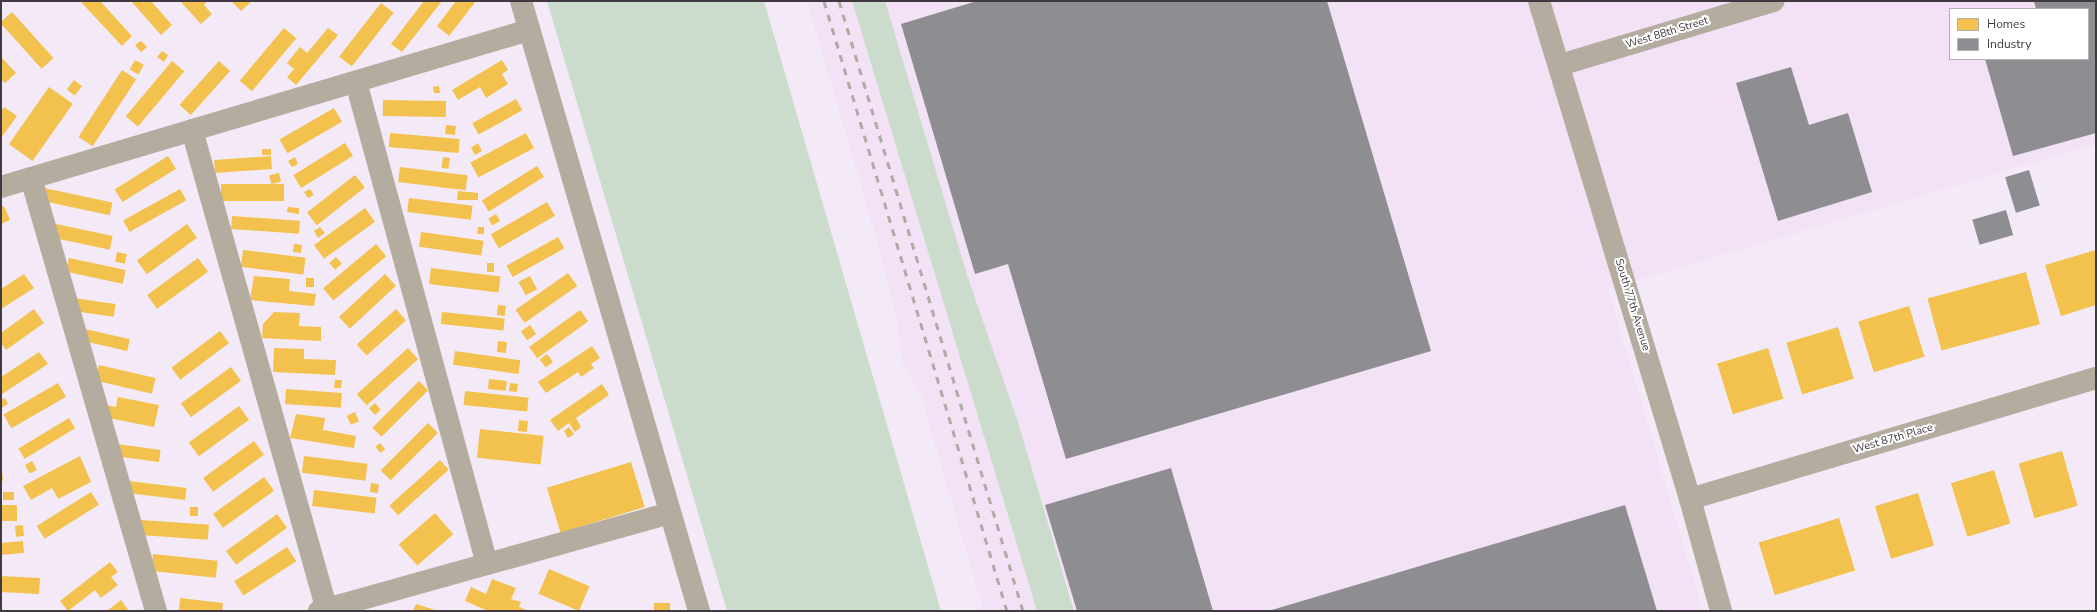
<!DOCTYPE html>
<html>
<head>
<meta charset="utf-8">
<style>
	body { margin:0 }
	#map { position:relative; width:2097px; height:612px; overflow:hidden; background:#f4eaf7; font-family:"Nunito Sans",sans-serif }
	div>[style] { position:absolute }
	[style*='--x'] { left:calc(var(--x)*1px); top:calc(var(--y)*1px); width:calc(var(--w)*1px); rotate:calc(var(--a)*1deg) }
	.built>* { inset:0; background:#f3e1f6 }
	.green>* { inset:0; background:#ccdccc }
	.homes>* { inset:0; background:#f2c14e; transform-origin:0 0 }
	.industry>* { inset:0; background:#8d8d92; transform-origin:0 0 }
	.minor>* { height:22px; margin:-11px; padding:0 11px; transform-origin:11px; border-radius:11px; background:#b3ac9f }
	.rail>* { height:3px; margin-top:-1.5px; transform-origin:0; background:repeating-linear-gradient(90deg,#b1aba5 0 7px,transparent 0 14px) }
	span { translate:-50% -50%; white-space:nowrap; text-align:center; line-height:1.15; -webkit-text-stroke:4px #fff; paint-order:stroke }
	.street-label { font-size:11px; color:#403942 }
	.frame { position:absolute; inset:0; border:2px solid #403942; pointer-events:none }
	.legend { position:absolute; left:1949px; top:8px; width:140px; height:52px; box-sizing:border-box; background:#fff; border:1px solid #b3b0b3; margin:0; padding:5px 7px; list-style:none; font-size:12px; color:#403942 }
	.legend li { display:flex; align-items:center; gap:8px; height:20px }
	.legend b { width:20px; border:1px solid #b3b0b3 }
</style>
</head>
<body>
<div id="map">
	<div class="built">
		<div style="clip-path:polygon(807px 1px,852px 1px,1037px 611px,976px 611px,983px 609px,921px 396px,902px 362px,897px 322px,882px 258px)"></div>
		<div style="clip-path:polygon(evenodd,885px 1px,2096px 1px,2096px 144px,1608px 289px,1703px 611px,1074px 611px,1018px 422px,968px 278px,885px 1px,1950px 9px,2088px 9px,2088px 59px,1950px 59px,1950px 9px)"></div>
	</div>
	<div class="green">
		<div style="clip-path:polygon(547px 1px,764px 1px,941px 611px,727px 611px)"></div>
		<div style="clip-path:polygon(852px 1px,885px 1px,968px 278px,1018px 422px,1074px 611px,1037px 611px)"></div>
	</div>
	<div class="homes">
		<div style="clip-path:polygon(80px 1px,100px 1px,132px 36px,122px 46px)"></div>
		<div style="clip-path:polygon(131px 1px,151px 1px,172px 25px,161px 35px)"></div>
		<div style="clip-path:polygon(180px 1px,207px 1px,204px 5px,212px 14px,201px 24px)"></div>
		<div style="clip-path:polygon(231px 1px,251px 1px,251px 2px,241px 11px)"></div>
		<div style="clip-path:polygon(424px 1px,442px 1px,402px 52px,391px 44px)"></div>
		<div style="clip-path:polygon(456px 1px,476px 1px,449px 36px,437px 26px)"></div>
		<div style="left:381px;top:3px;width:16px;height:68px;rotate:38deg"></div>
		<div style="left:12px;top:12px;width:62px;height:16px;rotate:48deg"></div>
		<div style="left:284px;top:28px;width:16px;height:69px;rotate:40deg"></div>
		<div style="clip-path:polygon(328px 28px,338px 35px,296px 85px,287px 77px,294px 69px,287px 63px,300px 47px,307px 53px)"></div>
		<div style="clip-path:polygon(141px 41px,147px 47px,141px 52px,135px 45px)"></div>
		<div style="clip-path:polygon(162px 51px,168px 55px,164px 62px,157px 57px)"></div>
		<div style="clip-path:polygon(1px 57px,16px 73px,5px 83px,1px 79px)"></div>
		<div style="left:135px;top:60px;width:10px;height:11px;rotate:29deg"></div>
		<div style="clip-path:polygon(502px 60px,508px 70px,502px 74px,508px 84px,486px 98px,480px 87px,458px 100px,452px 90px)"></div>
		<div style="left:172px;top:61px;width:16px;height:72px;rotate:40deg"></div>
		<div style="left:219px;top:61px;width:15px;height:59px;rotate:42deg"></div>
		<div style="left:122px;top:70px;width:17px;height:80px;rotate:33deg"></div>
		<div style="left:74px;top:80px;width:10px;height:12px;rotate:37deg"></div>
		<div style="clip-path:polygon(439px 86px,440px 93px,434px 93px,433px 87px)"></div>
		<div style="left:49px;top:87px;width:29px;height:70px;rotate:35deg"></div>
		<div style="left:516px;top:99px;width:13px;height:50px;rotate:61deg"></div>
		<div style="left:383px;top:100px;width:63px;height:16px;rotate:1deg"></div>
		<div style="clip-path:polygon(4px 107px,17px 116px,1px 138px,1px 111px)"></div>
		<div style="left:334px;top:108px;width:16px;height:63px;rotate:60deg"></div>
		<div style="left:446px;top:125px;width:10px;height:9px;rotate:6deg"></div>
		<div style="left:390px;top:133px;width:70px;height:14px;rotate:5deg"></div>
		<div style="left:526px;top:133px;width:17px;height:63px;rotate:62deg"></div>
		<div style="left:345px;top:143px;width:15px;height:61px;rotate:58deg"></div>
		<div style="clip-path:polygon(478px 143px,482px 151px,475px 155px,471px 148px)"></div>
		<div style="left:262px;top:149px;width:9px;height:6px"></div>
		<div style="left:168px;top:156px;width:15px;height:63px;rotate:58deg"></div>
		<div style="left:271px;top:156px;width:13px;height:57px;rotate:86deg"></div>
		<div style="clip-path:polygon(295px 157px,298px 164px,292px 167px,288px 161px)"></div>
		<div style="left:443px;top:157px;width:7px;height:11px;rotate:8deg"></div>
		<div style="left:537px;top:166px;width:13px;height:65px;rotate:58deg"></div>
		<div style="left:400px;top:167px;width:68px;height:15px;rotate:7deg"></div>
		<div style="left:279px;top:173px;width:9px;height:10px;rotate:77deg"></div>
		<div style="left:355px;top:175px;width:16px;height:61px;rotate:52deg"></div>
		<div style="left:284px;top:184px;width:17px;height:63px;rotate:90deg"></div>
		<div style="left:44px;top:188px;width:70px;height:13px;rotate:12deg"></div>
		<div style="left:180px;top:189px;width:13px;height:65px;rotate:61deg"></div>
		<div style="clip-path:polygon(310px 189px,314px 195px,308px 198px,304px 192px)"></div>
		<div style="clip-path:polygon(458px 191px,478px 193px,478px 200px,457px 200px)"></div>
		<div style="left:409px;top:198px;width:64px;height:14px;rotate:7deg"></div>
		<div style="left:547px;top:202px;width:16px;height:65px;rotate:60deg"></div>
		<div style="clip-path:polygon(4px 206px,10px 220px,1px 224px,1px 207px)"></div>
		<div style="clip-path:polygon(288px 207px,299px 208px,299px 214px,287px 212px)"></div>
		<div style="left:365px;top:208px;width:17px;height:63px;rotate:54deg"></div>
		<div style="left:496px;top:214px;width:8px;height:9px;rotate:60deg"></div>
		<div style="left:232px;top:216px;width:68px;height:13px;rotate:4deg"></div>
		<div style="left:56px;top:224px;width:58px;height:14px;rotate:12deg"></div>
		<div style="left:187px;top:224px;width:17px;height:62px;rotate:54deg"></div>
		<div style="clip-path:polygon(320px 227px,325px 233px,318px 238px,314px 231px)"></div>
		<div style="clip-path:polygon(478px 227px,484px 227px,484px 234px,477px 234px)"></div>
		<div style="left:421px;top:232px;width:63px;height:15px;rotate:8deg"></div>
		<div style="left:558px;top:237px;width:13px;height:59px;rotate:61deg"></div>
		<div style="left:294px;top:244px;width:8px;height:8px;rotate:7deg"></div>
		<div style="left:376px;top:244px;width:16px;height:69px;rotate:50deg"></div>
		<div style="left:243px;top:250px;width:63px;height:17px;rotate:7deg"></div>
		<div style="clip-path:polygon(2096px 250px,2096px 305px,2061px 316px,2045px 265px)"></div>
		<div style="left:117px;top:252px;width:10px;height:10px;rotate:11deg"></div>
		<div style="left:336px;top:257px;width:9px;height:9px;rotate:49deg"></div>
		<div style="left:69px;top:258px;width:58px;height:14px;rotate:12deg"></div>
		<div style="left:198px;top:258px;width:17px;height:63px;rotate:54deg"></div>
		<div style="left:487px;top:263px;width:7px;height:9px"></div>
		<div style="left:431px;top:268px;width:70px;height:16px;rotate:7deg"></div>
		<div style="left:2026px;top:272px;width:54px;height:102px;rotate:75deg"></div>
		<div style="left:568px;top:273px;width:16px;height:64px;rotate:55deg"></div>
		<div style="clip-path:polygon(24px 274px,34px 288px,1px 309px,1px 289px)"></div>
		<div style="left:385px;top:274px;width:16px;height:63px;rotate:47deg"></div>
		<div style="clip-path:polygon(254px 276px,290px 279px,289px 291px,316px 294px,314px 306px,250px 300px)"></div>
		<div style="left:530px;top:276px;width:15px;height:13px;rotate:62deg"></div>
		<div style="left:314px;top:278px;width:9px;height:8px;rotate:90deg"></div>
		<div style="left:73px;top:298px;width:43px;height:13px;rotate:8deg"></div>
		<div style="left:498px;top:305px;width:8px;height:10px;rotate:7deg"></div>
		<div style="left:1909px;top:306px;width:53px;height:53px;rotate:73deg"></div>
		<div style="clip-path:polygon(34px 309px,44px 323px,6px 350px,1px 343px,1px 333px)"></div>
		<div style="left:396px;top:309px;width:15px;height:53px;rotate:48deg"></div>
		<div style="left:580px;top:310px;width:14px;height:63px;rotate:54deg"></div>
		<div style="clip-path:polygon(274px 312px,300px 313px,299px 326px,321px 327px,321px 341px,262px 338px,263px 324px)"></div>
		<div style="left:442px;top:312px;width:63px;height:12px;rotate:6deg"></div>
		<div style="left:530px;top:325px;width:11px;height:11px;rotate:56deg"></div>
		<div style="left:1838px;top:327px;width:54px;height:54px;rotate:73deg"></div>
		<div style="left:85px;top:329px;width:46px;height:12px;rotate:13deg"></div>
		<div style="left:220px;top:331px;width:15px;height:61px;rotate:53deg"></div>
		<div style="left:498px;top:341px;width:9px;height:11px;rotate:6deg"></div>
		<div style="clip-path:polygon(592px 346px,600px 358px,591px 364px,594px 368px,581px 377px,578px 372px,546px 393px,538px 382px)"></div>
		<div style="clip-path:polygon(274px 348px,304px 349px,304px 359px,336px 360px,335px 375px,273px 372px)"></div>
		<div style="left:408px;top:348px;width:15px;height:69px;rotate:48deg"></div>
		<div style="left:1768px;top:348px;width:53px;height:53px;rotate:73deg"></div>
		<div style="left:455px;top:351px;width:66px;height:14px;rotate:8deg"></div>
		<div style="clip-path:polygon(39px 352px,48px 364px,2px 394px,1px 377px)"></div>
		<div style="left:547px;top:354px;width:10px;height:9px;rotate:53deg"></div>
		<div style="left:99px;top:365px;width:58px;height:16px;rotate:13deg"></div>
		<div style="left:231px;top:367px;width:17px;height:62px;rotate:54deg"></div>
		<div style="left:489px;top:379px;width:18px;height:10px;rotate:6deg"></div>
		<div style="clip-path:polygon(335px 380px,342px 380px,341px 388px,334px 388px)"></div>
		<div style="left:419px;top:381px;width:13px;height:66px;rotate:45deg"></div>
		<div style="left:58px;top:383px;width:16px;height:63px;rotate:60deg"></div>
		<div style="left:510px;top:383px;width:8px;height:8px;rotate:7deg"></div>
		<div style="clip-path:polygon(602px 384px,609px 395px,576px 418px,581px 427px,575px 432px,569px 423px,558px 431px,550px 420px)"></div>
		<div style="left:286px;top:389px;width:56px;height:15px;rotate:4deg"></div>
		<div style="left:465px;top:391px;width:64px;height:14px;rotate:6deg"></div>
		<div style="clip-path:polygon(118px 397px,159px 405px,154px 427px,103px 417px,106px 405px,116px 407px)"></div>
		<div style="clip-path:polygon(5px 398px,8px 404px,1px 408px,1px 400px)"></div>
		<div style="left:375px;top:403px;width:9px;height:8px;rotate:49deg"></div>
		<div style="left:239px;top:406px;width:17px;height:62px;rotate:54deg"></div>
		<div style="left:355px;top:412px;width:10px;height:9px;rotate:66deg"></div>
		<div style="clip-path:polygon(296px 414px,325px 418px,323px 430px,356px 436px,354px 448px,290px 438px)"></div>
		<div style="left:69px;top:418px;width:12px;height:59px;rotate:59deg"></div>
		<div style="left:519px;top:420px;width:9px;height:11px;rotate:6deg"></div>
		<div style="left:428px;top:423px;width:14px;height:67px;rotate:45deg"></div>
		<div style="clip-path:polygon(569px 427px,574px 434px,568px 438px,564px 431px)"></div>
		<div style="left:480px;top:429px;width:64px;height:29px;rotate:6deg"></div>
		<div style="left:254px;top:441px;width:17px;height:63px;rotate:54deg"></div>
		<div style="left:380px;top:443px;width:8px;height:6px;rotate:50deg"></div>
		<div style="left:117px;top:444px;width:44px;height:12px;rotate:8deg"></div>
		<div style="left:2062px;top:451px;width:57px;height:45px;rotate:74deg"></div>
		<div style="clip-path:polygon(80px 456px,91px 482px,58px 499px,52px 488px,31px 500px,23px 486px)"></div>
		<div style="left:304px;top:456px;width:64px;height:17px;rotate:7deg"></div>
		<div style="left:440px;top:460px;width:13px;height:68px;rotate:48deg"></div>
		<div style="left:32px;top:461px;width:10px;height:8px;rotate:61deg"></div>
		<div style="left:631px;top:462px;width:47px;height:88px;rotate:73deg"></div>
		<div style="clip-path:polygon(2px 469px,3px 481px,1px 481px,1px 470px)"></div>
		<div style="left:1994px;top:470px;width:56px;height:45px;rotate:73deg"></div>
		<div style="left:264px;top:477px;width:17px;height:63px;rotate:54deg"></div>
		<div style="left:129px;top:481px;width:58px;height:12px;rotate:7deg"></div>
		<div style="left:371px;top:483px;width:8px;height:9px;rotate:7deg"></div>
		<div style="left:314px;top:490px;width:63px;height:16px;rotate:7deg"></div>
		<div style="left:3px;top:492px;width:11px;height:8px"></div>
		<div style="left:91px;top:492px;width:15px;height:64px;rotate:58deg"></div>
		<div style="left:1918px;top:493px;width:55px;height:45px;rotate:73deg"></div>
		<div style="left:1px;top:505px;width:16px;height:16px"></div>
		<div style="left:190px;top:507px;width:8px;height:9px"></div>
		<div style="left:435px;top:513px;width:28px;height:48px;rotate:49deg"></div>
		<div style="left:277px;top:514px;width:17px;height:63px;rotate:54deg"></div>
		<div style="left:1839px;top:518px;width:55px;height:84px;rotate:73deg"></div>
		<div style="left:141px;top:520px;width:68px;height:15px;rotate:4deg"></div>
		<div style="left:23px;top:525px;width:11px;height:8px;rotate:85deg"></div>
		<div style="left:23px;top:541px;width:12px;height:22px;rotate:85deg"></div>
		<div style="left:287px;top:547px;width:17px;height:63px;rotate:57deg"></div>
		<div style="left:153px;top:554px;width:65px;height:17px;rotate:6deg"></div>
		<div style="clip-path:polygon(110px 562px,118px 572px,111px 577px,118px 585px,101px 598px,95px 590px,68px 611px,60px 601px)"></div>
		<div style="left:549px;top:569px;width:44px;height:27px;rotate:23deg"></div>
		<div style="left:1px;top:576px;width:39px;height:16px;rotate:3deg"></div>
		<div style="clip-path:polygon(492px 579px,516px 588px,511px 599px,521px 602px,519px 607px,528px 611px,488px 611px,465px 601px,471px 587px,486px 594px)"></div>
		<div style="clip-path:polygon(180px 598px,223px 603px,222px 611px,179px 611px)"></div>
		<div style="clip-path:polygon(121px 600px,129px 611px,107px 611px)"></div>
		<div style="left:654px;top:603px;width:16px;height:8px"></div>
		<div style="clip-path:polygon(416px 604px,438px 611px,413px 611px)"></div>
	</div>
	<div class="industry">
		<div style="clip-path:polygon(977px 1px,1327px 1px,1431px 351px,1066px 459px,1008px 264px,975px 274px,901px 24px)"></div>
		<div style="clip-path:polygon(2034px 1px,2096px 1px,2096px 133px,2013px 156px,1985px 59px,2088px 59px,2088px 9px,2036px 9px)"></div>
		<div style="clip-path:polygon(1791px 67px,1809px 125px,1848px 113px,1872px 192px,1778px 221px,1736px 83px)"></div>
		<div style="left:2029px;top:170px;width:37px;height:25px;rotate:73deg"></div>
		<div style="left:2006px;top:210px;width:26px;height:35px;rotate:74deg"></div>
		<div style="clip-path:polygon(1171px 468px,1213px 611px,1077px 611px,1045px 505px)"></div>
		<div style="clip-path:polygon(1625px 505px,1657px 611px,1268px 611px)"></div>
	</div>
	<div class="minor">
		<div style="--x:521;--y:1;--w:635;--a:73.73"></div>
		<div style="--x:1539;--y:1;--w:520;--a:73.13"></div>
		<div style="--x:1690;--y:499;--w:116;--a:74.5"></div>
		<div style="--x:1560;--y:65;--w:223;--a:-16.7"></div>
		<div style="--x:356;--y:82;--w:499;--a:74.8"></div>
		<div style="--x:192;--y:130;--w:498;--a:74.3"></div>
		<div style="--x:31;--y:178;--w:451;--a:73.9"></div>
		<div style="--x:1;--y:187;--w:551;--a:-16.56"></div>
		<div style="--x:1690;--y:499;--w:424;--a:-16.6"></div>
		<div style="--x:319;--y:611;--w:364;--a:-15.6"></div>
	</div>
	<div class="rail">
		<div style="--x:824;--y:1;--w:637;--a:73.3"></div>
		<div style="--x:839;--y:1;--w:637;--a:73.21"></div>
	</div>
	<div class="street-label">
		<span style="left:1667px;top:33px;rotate:-17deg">West 88th Street</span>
		<span style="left:1632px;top:305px;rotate:73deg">South 77th Avenue</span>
		<span style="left:1893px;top:439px;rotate:-16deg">West 87th Place</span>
	</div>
	<div class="frame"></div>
	<ul class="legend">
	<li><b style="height:11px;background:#f2c14e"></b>Homes</li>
	<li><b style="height:11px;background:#8d8d92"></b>Industry</li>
	</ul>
</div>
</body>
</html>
